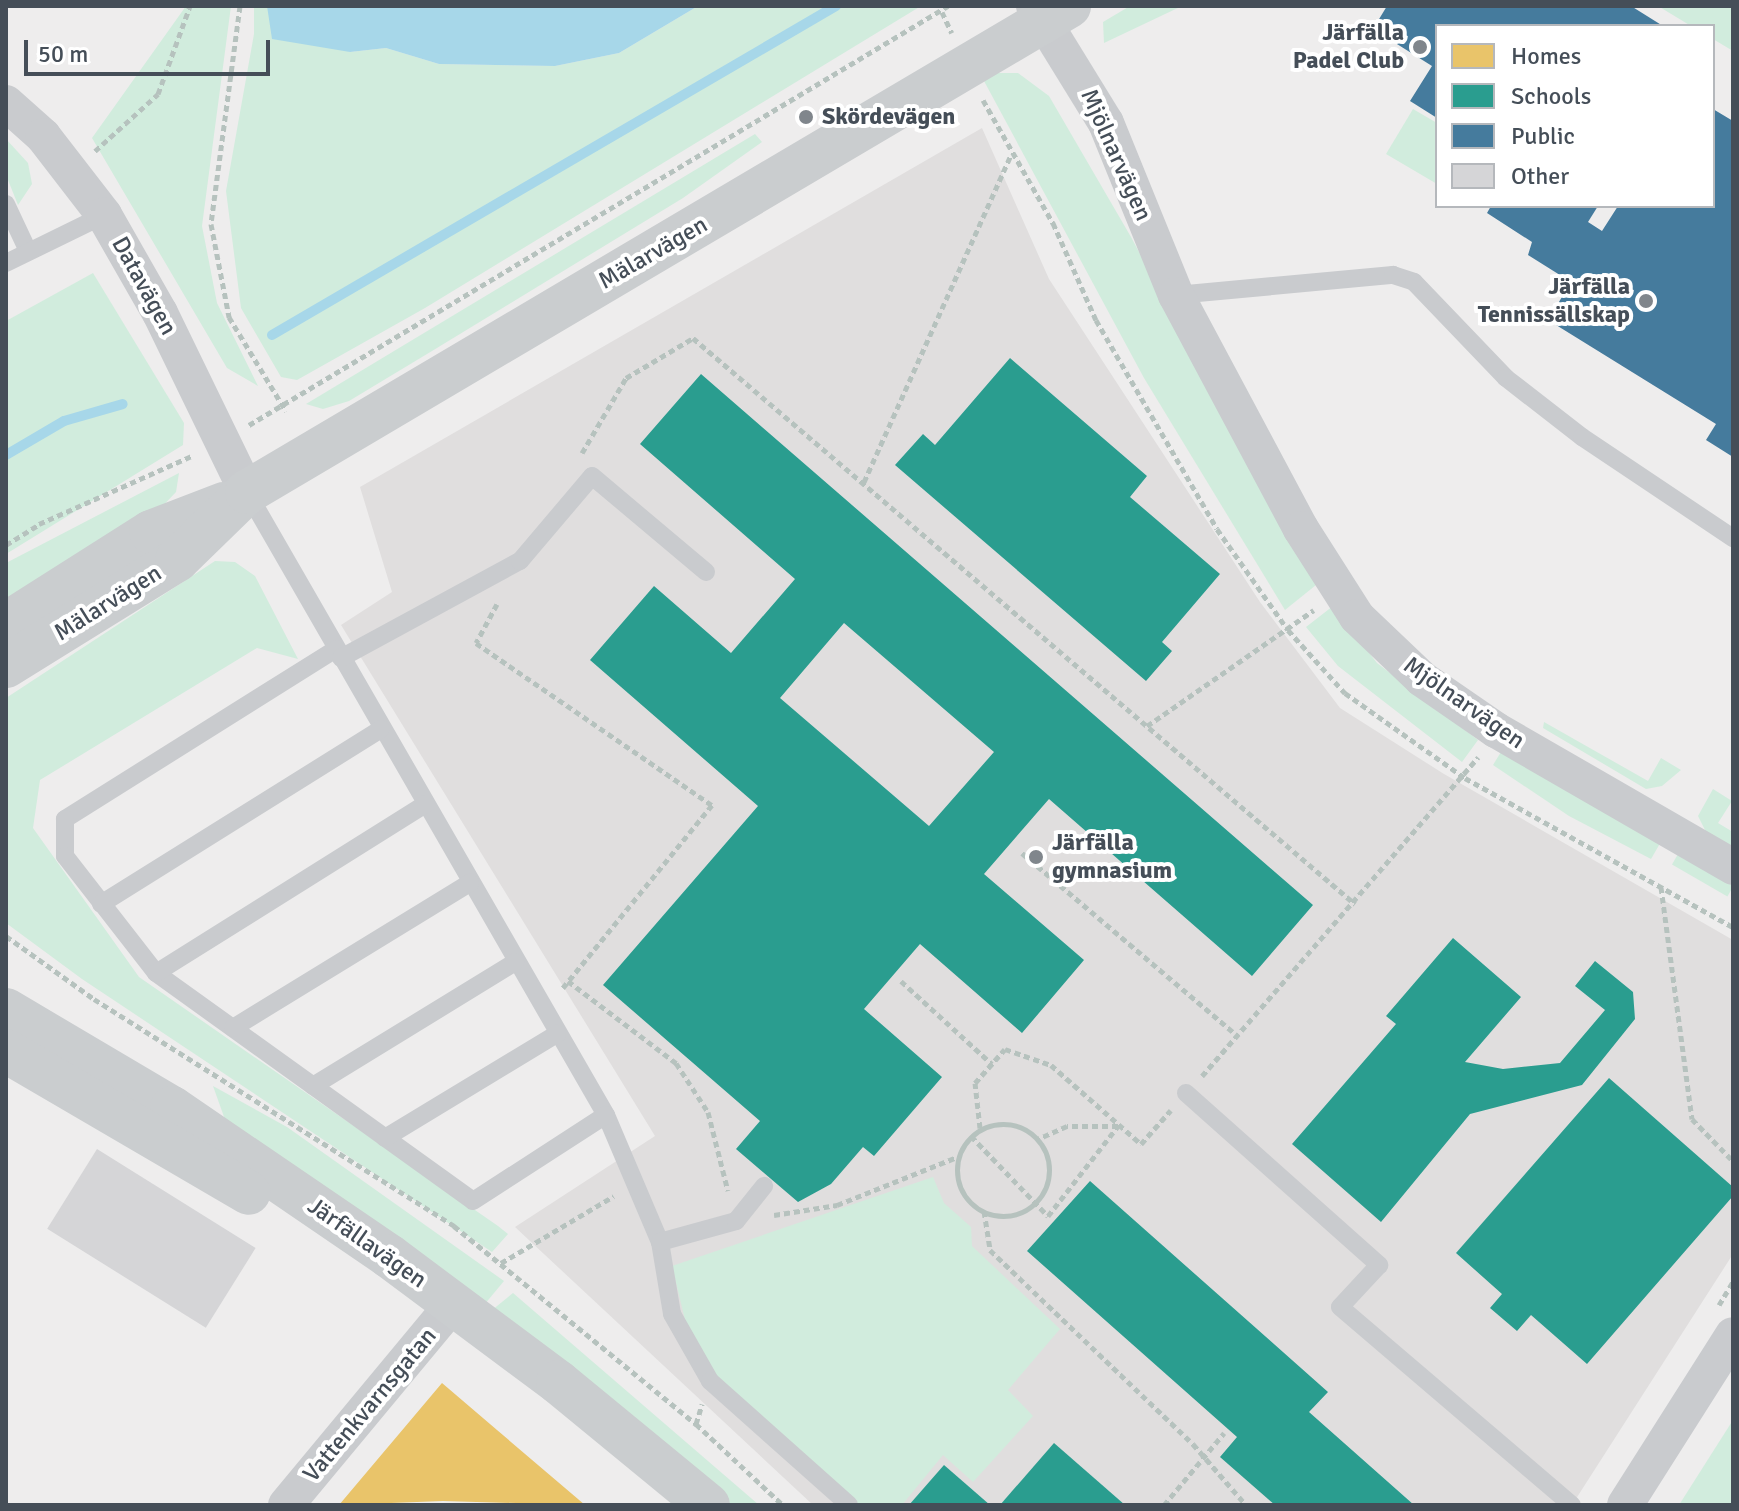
<!DOCTYPE html>
<html>
<head>
<meta charset="utf-8">
<style>
	body { margin:0 }
	#map { position:relative; width:1739px; height:1511px; overflow:hidden; background:#eeeded; font-family:Signika,sans-serif }
	div>[style] { position:absolute }
	[style*='--x'] { left:calc(var(--x)*1px); top:calc(var(--y)*1px); width:calc(var(--w)*1px); rotate:calc(var(--a)*1deg) }
	.education>* { inset:0; background:#e0dede }
	.green>* { inset:0; background:#d1ecdd; transform-origin:0 0 }
	.water>* { inset:0; background:#a7d7e9 }
	.homes>* { inset:0; background:#e9c46a }
	.schools>* { inset:0; background:#2a9d8f }
	.public>* { inset:0; background:#457b9d }
	.stream>* { height:10px; margin:-5px; padding:0 5px; transform-origin:5px; border-radius:5px; background:#a7d7e9 }
	.building>* { inset:0; background:#d5d5d7; transform-origin:0 0 }
	.path>* { height:5px; margin-top:-2.5px; transform-origin:0; background:repeating-linear-gradient(90deg,#b6c2be 0 6px,transparent 0 10px) }
	.path>.ring { margin:-2.5px; padding:0; box-sizing:content-box; background:none; border:5px solid #b6c2be; border-radius:50% }
	.lane>* { height:18px; margin:-9px; padding:0 9px; transform-origin:9px; border-radius:9px; background:#c9cbce }
	.street>* { height:36px; margin:-18px; padding:0 18px; transform-origin:18px; border-radius:18px; background:#c9cbce }
	.secondary>* { height:44px; margin:-22px; padding:0 22px; transform-origin:22px; border-radius:22px; background:#cacdcf }
	.dots>* { width:22px; height:22px; translate:-50% -50%; box-sizing:border-box; border:4px solid #fff; border-radius:50% }
	span { translate:-50% -50%; white-space:nowrap; text-align:center; line-height:1.15; -webkit-text-stroke:8px #fff; paint-order:stroke }
	.poi-label { font-size:24px; color:#454e58; font-weight:700 }
	.right { translate:-100% -50%; text-align:right }
	.left { translate:0 -50%; text-align:left }
	.street-label { font-size:24px; color:#454e58 }
	.frame { position:absolute; inset:0; border:8px solid #454e58; pointer-events:none }
	.legend { position:absolute; left:1435px; top:24px; width:280px; height:184px; box-sizing:border-box; background:#fff; border:2px solid #b5b8bc; margin:0; padding:10px 14px; list-style:none; font-size:24px; color:#454e58 }
	.legend li { display:flex; align-items:center; gap:16px; height:40px }
	.legend b { width:40px; border:2px solid #b5b8bc }
	.scale { position:absolute; left:24px; top:40px; width:246px; height:36px; box-sizing:border-box; border:4px solid #454e58; border-top:0; padding-left:10px; font-size:24px; line-height:28px; white-space:nowrap; color:#454e58; -webkit-text-stroke:6px #fff; paint-order:stroke }
</style>
</head>
<body>
<div id="map">
	<div class="education">
		<div style="clip-path:polygon(982px 128px,1049px 279px,1260px 602px,1340px 708px,1444px 774px,1733px 940px,1733px 1254px,1572px 1505px,813px 1505px,515px 1227px,655px 1136px,341px 625px,392px 592px,360px 487px)"></div>
	</div>
	<div class="green">
		<div style="clip-path:polygon(186px 6px,231px 6px,202px 226px,217px 303px,258px 386px,227px 368px,92px 138px)"></div>
		<div style="clip-path:polygon(254px 6px,267px 6px,350px 52px,386px 48px,439px 64px,555px 66px,619px 53px,698px 6px,921px 6px,425px 308px,297px 380px,281px 377px,241px 308px,226px 191px,254px 34px)"></div>
		<div style="clip-path:polygon(1130px 6px,1182px 6px,1104px 43px,1103px 22px)"></div>
		<div style="clip-path:polygon(1658px 6px,1733px 6px,1733px 51px,1713px 39px,1713px 26px,1691px 26px)"></div>
		<div style="clip-path:polygon(996px 73px,1018px 73px,1049px 96px,1131px 237px,1316px 585px,1285px 610px,1144px 378px,984px 81px)"></div>
		<div style="clip-path:polygon(1413px 109px,1437px 123px,1437px 184px,1386px 154px)"></div>
		<div style="clip-path:polygon(755px 134px,762px 142px,683px 198px,432px 351px,349px 401px,323px 409px,306px 404px)"></div>
		<div style="clip-path:polygon(6px 139px,28px 163px,32px 184px,18px 205px,6px 175px)"></div>
		<div style="clip-path:polygon(93px 273px,184px 423px,183px 445px,6px 554px,6px 321px)"></div>
		<div style="clip-path:polygon(179px 473px,176px 492px,157px 512px,6px 608px,6px 563px)"></div>
		<div style="clip-path:polygon(215px 561px,235px 562px,255px 576px,298px 659px,257px 648px,40px 780px,33px 828px,139px 977px,498px 1226px,508px 1234px,492px 1252px,82px 979px,6px 923px,6px 698px)"></div>
		<div style="clip-path:polygon(1333px 606px,1377px 663px,1478px 740px,1462px 762px,1338px 666px,1306px 627px)"></div>
		<div style="clip-path:polygon(1544px 722px,1648px 781px,1661px 758px,1681px 770px,1662px 786px,1646px 789px,1543px 728px)"></div>
		<div style="clip-path:polygon(1504px 747px,1662px 840px,1651px 859px,1569px 816px,1493px 765px)"></div>
		<div style="clip-path:polygon(1713px 789px,1732px 801px,1718px 823px,1733px 832px,1733px 851px,1708px 836px,1698px 816px)"></div>
		<div style="left:1678px;top:854px;width:64px;height:12px;rotate:30deg"></div>
		<div style="clip-path:polygon(213px 1086px,287px 1127px,504px 1281px,479px 1311px,228px 1128px)"></div>
		<div style="clip-path:polygon(933px 1177px,944px 1203px,971px 1227px,972px 1246px,1060px 1329px,1008px 1390px,1033px 1416px,973px 1482px,943px 1455px,902px 1505px,856px 1505px,713px 1376px,686px 1324px,672px 1266px)"></div>
		<div style="clip-path:polygon(513px 1293px,759px 1505px,724px 1505px,486px 1315px)"></div>
		<div style="clip-path:polygon(1733px 1420px,1733px 1505px,1679px 1505px)"></div>
	</div>
	<div class="water">
		<div style="clip-path:polygon(267px 6px,698px 6px,619px 53px,555px 66px,439px 64px,386px 48px,350px 52px,272px 39px)"></div>
	</div>
	<div class="homes">
		<div style="clip-path:polygon(442px 1383px,497px 1430px,585px 1505px,443px 1501px,339px 1505px)"></div>
	</div>
	<div class="schools">
		<div style="clip-path:polygon(1010px 358px,1147px 476px,1130px 497px,1220px 574px,1162px 642px,1172px 651px,1146px 681px,895px 465px,923px 434px,935px 445px)"></div>
		<div style="clip-path:polygon(evenodd,701px 374px,1313px 905px,1252px 976px,1049px 799px,984px 874px,1084px 960px,1022px 1033px,920px 944px,864px 1009px,942px 1077px,874px 1156px,863px 1147px,831px 1184px,798px 1202px,736px 1149px,760px 1121px,603px 985px,758px 806px,590px 660px,654px 586px,731px 653px,795px 579px,640px 444px,701px 374px,844px 623px,994px 752px,929px 826px,780px 698px,844px 623px)"></div>
		<div style="clip-path:polygon(1453px 938px,1521px 997px,1465px 1062px,1503px 1069px,1560px 1063px,1605px 1010px,1575px 986px,1595px 961px,1633px 992px,1635px 1019px,1582px 1085px,1470px 1114px,1381px 1222px,1292px 1144px,1396px 1024px,1386px 1016px)"></div>
		<div style="clip-path:polygon(1609px 1078px,1733px 1187px,1733px 1196px,1587px 1364px,1531px 1315px,1517px 1331px,1490px 1308px,1502px 1294px,1456px 1253px)"></div>
		<div style="clip-path:polygon(1090px 1181px,1328px 1392px,1309px 1412px,1414px 1505px,1275px 1505px,1220px 1457px,1237px 1437px,1027px 1251px)"></div>
		<div style="clip-path:polygon(1054px 1443px,1125px 1505px,1000px 1505px)"></div>
		<div style="clip-path:polygon(944px 1465px,990px 1505px,909px 1505px)"></div>
	</div>
	<div class="public">
		<div style="clip-path:polygon(1387px 6px,1631px 6px,1663px 26px,1437px 26px,1437px 118px,1410px 101px,1432px 66px,1373px 29px)"></div>
		<div style="clip-path:polygon(1713px 109px,1733px 121px,1733px 457px,1706px 440px,1716px 424px,1548px 320px,1571px 282px,1528px 255px,1532px 242px,1487px 213px,1491px 206px,1598px 206px,1588px 222px,1602px 231px,1618px 206px,1713px 206px)"></div>
	</div>
	<div class="stream">
		<div style="--x:272;--y:335;--w:653;--a:-30.26"></div>
		<div style="--x:6;--y:455;--w:67;--a:-30.4"></div>
		<div style="--x:64;--y:421;--w:61;--a:-16.1"></div>
	</div>
	<div class="building">
		<div style="left:97px;top:1149px;width:187px;height:94px;rotate:32deg"></div>
	</div>
	<div class="path">
		<div style="--x:240;--y:6;--w:220;--a:97.6"></div>
		<div style="--x:211;--y:224;--w:95;--a:79"></div>
		<div style="--x:229;--y:317;--w:110;--a:58.8"></div>
		<div style="--x:942;--y:12;--w:23;--a:65"></div>
		<div style="--x:983;--y:100;--w:142;--a:60.4"></div>
		<div style="--x:1053;--y:223;--w:106;--a:66.1"></div>
		<div style="--x:1096;--y:320;--w:241;--a:59.9"></div>
		<div style="--x:1217;--y:529;--w:123;--a:54.9"></div>
		<div style="--x:1288;--y:630;--w:85;--a:47.9"></div>
		<div style="--x:1345;--y:693;--w:147;--a:35.3"></div>
		<div style="--x:1465;--y:778;--w:307;--a:29.1"></div>
		<div style="--x:95;--y:151;--w:85;--a:-42.1"></div>
		<div style="--x:158;--y:94;--w:94;--a:-70"></div>
		<div style="--x:249;--y:425;--w:815;--a:-30.94"></div>
		<div style="--x:582;--y:453;--w:87;--a:-59.6"></div>
		<div style="--x:626;--y:378;--w:78;--a:-30.8"></div>
		<div style="--x:693;--y:338;--w:871;--a:40.53"></div>
		<div style="--x:864;--y:482;--w:359;--a:-65.8"></div>
		<div style="--x:6;--y:545;--w:39;--a:-32"></div>
		<div style="--x:39;--y:524;--w:167;--a:-24"></div>
		<div style="--x:497;--y:604;--w:44;--a:118.3"></div>
		<div style="--x:476;--y:643;--w:286;--a:34.5"></div>
		<div style="--x:712;--y:805;--w:236;--a:129.2"></div>
		<div style="--x:1147;--y:726;--w:203;--a:-34.8"></div>
		<div style="--x:1022;--y:853;--w:283;--a:40.3"></div>
		<div style="--x:1661;--y:887;--w:234;--a:82.4"></div>
		<div style="--x:1692;--y:1119;--w:59;--a:45.7"></div>
		<div style="--x:6;--y:936;--w:108;--a:35.6"></div>
		<div style="--x:94;--y:999;--w:426;--a:32.2"></div>
		<div style="--x:454;--y:1226;--w:313;--a:39.3"></div>
		<div style="--x:696;--y:1424;--w:119;--a:43"></div>
		<div style="--x:568;--y:981;--w:136;--a:37.2"></div>
		<div style="--x:676;--y:1063;--w:59;--a:56.9"></div>
		<div style="--x:708;--y:1112;--w:81;--a:75.8"></div>
		<div style="--x:901;--y:981;--w:123;--a:42.4"></div>
		<div style="--x:1202;--y:1076;--w:422;--a:-49.1"></div>
		<div class="ring" style="left:957px;top:1124px;width:87px;height:87px"></div>
		<div style="--x:980;--y:1128;--w:45;--a:-96.3"></div>
		<div style="--x:975;--y:1083;--w:45;--a:-48.6"></div>
		<div style="--x:1005;--y:1049;--w:49;--a:19.2"></div>
		<div style="--x:1051;--y:1065;--w:120;--a:41.3"></div>
		<div style="--x:1141;--y:1144;--w:45;--a:-48.6"></div>
		<div style="--x:971;--y:1136;--w:111;--a:46.1"></div>
		<div style="--x:1048;--y:1216;--w:114;--a:-52.1"></div>
		<div style="--x:1118;--y:1126;--w:51;--a:180"></div>
		<div style="--x:1067;--y:1126;--w:32;--a:156"></div>
		<div style="--x:984;--y:1211;--w:39;--a:81"></div>
		<div style="--x:990;--y:1250;--w:281;--a:43.7"></div>
		<div style="--x:1193;--y:1444;--w:81;--a:49"></div>
		<div style="--x:774;--y:1215;--w:64;--a:-9"></div>
		<div style="--x:837;--y:1205;--w:129;--a:-21.8"></div>
		<div style="--x:501;--y:1263;--w:131;--a:-30.7"></div>
		<div style="--x:1719;--y:1305;--w:27;--a:-59"></div>
		<div style="--x:696;--y:1424;--w:21;--a:-73"></div>
		<div style="--x:1164;--y:1505;--w:94;--a:-50.2"></div>
	</div>
	<div class="lane">
		<div style="--x:6;--y:204;--w:52;--a:64.9"></div>
		<div style="--x:6;--y:263;--w:109;--a:-26.1"></div>
		<div style="--x:1176;--y:295;--w:218;--a:-5.3"></div>
		<div style="--x:1393;--y:275;--w:22;--a:18"></div>
		<div style="--x:1414;--y:282;--w:133;--a:46.2"></div>
		<div style="--x:1506;--y:378;--w:96;--a:37.8"></div>
		<div style="--x:1582;--y:437;--w:182;--a:33.8"></div>
		<div style="--x:247;--y:492;--w:719;--a:60.05"></div>
		<div style="--x:606;--y:1115;--w:138;--a:67"></div>
		<div style="--x:660;--y:1242;--w:73;--a:80.5"></div>
		<div style="--x:672;--y:1314;--w:77;--a:60.4"></div>
		<div style="--x:710;--y:1381;--w:186;--a:41.7"></div>
		<div style="--x:336;--y:649;--w:320;--a:147.9"></div>
		<div style="--x:65;--y:819;--w:37;--a:90"></div>
		<div style="--x:65;--y:856;--w:148;--a:52.1"></div>
		<div style="--x:156;--y:973;--w:390;--a:35.7"></div>
		<div style="--x:473;--y:1201;--w:158;--a:-32.9"></div>
		<div style="--x:341;--y:658;--w:204;--a:-28.5"></div>
		<div style="--x:520;--y:561;--w:111;--a:-49.7"></div>
		<div style="--x:592;--y:476;--w:149;--a:40.1"></div>
		<div style="--x:101;--y:904;--w:330;--a:-32"></div>
		<div style="--x:156;--y:973;--w:318;--a:-32.1"></div>
		<div style="--x:233;--y:1028;--w:278;--a:-31.5"></div>
		<div style="--x:313;--y:1086;--w:237;--a:-31.5"></div>
		<div style="--x:1186;--y:1093;--w:259;--a:41.7"></div>
		<div style="--x:1379;--y:1265;--w:57;--a:132.9"></div>
		<div style="--x:1340;--y:1307;--w:305;--a:40.5"></div>
		<div style="--x:385;--y:1138;--w:201;--a:-31.2"></div>
		<div style="--x:660;--y:1242;--w:79;--a:-15.4"></div>
		<div style="--x:736;--y:1221;--w:45;--a:-51.3"></div>
	</div>
	<div class="street">
		<div style="--x:1034;--y:6;--w:137;--a:58.4"></div>
		<div style="--x:1106;--y:123;--w:186;--a:67.9"></div>
		<div style="--x:1176;--y:295;--w:265;--a:61.9"></div>
		<div style="--x:1301;--y:529;--w:104;--a:57.5"></div>
		<div style="--x:1357;--y:617;--w:90;--a:43.6"></div>
		<div style="--x:1422;--y:679;--w:90;--a:34.6"></div>
		<div style="--x:1496;--y:730;--w:274;--a:30"></div>
		<div style="--x:6;--y:103;--w:50;--a:41.7"></div>
		<div style="--x:43;--y:136;--w:100;--a:52.3"></div>
		<div style="--x:104;--y:215;--w:113;--a:60.3"></div>
		<div style="--x:160;--y:313;--w:199;--a:64.1"></div>
		<div style="--x:286;--y:1505;--w:261;--a:-50.3"></div>
		<div style="--x:1625;--y:1505;--w:201;--a:-57.6"></div>
	</div>
	<div class="secondary">
		<div style="--x:6;--y:624;--w:172;--a:-32.4"></div>
		<div style="--x:151;--y:532;--w:78;--a:-21"></div>
		<div style="--x:6;--y:666;--w:201;--a:-31.8"></div>
		<div style="--x:177;--y:560;--w:98;--a:-44.2"></div>
		<div style="--x:247;--y:492;--w:955;--a:-30.59"></div>
		<div style="--x:6;--y:1010;--w:193;--a:30.6"></div>
		<div style="--x:172;--y:1108;--w:263;--a:34.3"></div>
		<div style="--x:389;--y:1256;--w:211;--a:36.7"></div>
		<div style="--x:558;--y:1382;--w:194;--a:39.4"></div>
		<div style="--x:6;--y:1051;--w:281;--a:30.3"></div>
	</div>
	<div class="dots">
		<div style="left:1420px;top:47px;background:#80868c"></div>
		<div style="left:806px;top:117px;background:#80868c"></div>
		<div style="left:1646px;top:301px;background:#80868c"></div>
		<div style="left:1036px;top:857px;background:#80868c"></div>
	</div>
	<div class="poi-label">
		<span class="right" style="left:1404px;top:47px">Järfälla<br>Padel Club</span>
		<span class="left" style="left:822px;top:117px">Skördevägen</span>
		<span class="right" style="left:1630px;top:301px">Järfälla<br>Tennissällskap</span>
		<span class="left" style="left:1052px;top:857px">Järfälla<br>gymnasium</span>
	</div>
	<div class="street-label">
		<span style="left:1116px;top:155px;rotate:66deg">Mjölnarvägen</span>
		<span style="left:653px;top:253px;rotate:-30deg">Mälarvägen</span>
		<span style="left:144px;top:286px;rotate:61deg">Datavägen</span>
		<span style="left:108px;top:603px;rotate:-32deg">Mälarvägen</span>
		<span style="left:1464px;top:703px;rotate:35deg">Mjölnarvägen</span>
		<span style="left:367px;top:1243px;rotate:35deg">Järfällavägen</span>
		<span style="left:370px;top:1405px;rotate:-50deg">Vattenkvarnsgatan</span>
	</div>
	<div class="frame"></div>
	<ul class="legend">
	<li><b style="height:22px;background:#e9c46a"></b>Homes</li>
	<li><b style="height:22px;background:#2a9d8f"></b>Schools</li>
	<li><b style="height:22px;background:#457b9d"></b>Public</li>
	<li><b style="height:22px;background:#d5d5d7"></b>Other</li>
	</ul>
	<div class="scale">50 m</div>
</div>
</body>
</html>
